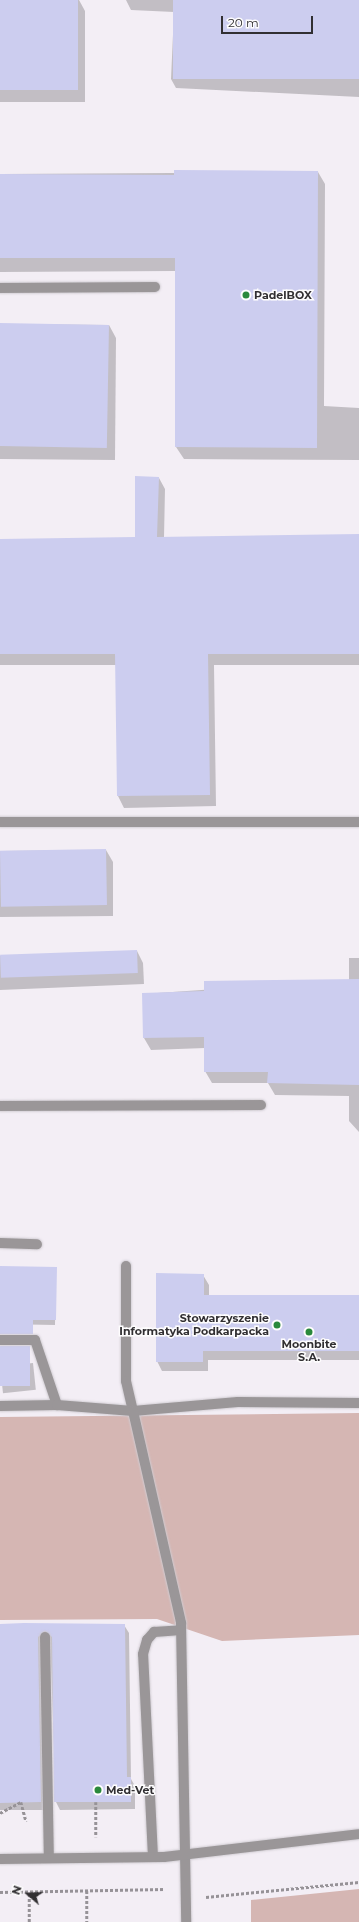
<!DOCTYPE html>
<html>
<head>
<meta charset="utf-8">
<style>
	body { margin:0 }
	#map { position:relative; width:359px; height:1922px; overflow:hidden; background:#f3eef5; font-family:Montserrat,sans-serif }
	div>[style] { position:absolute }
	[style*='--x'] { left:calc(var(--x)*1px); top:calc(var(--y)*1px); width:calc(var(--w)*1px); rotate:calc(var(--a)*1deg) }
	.green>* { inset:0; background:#d5b6b3 }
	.shadow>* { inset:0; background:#0003; transform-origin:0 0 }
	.building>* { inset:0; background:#cccdef; transform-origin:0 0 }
	.path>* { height:2.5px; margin-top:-1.25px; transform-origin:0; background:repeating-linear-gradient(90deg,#969297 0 3px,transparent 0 5px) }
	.roads { filter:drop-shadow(0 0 1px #d0ccd2) drop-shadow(0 0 1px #d0ccd2) }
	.service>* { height:10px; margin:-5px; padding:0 5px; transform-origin:5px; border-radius:5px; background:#9a9698 }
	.tertiary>* { height:10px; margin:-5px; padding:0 5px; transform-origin:5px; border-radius:5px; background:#9a9698 }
	.dots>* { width:11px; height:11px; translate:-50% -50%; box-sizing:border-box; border:2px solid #fefdfe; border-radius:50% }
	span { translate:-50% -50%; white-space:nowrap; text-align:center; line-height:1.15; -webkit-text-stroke:3px #fefdfe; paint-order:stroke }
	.poi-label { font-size:11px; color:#312f32; font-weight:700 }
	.left { translate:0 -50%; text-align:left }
	.right { translate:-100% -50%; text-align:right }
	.north { position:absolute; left:8px; top:1874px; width:40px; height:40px; -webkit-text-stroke:3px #fefdfe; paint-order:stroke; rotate:289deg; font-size:11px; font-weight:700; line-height:16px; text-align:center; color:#312f32 }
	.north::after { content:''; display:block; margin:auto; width:14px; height:18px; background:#312f32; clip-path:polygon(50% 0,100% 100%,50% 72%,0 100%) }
	.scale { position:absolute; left:221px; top:16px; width:92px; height:18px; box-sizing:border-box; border:2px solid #312f32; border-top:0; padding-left:5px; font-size:12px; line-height:14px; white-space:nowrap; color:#312f32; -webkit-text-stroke:3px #fefdfe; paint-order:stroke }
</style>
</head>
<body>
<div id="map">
	<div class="green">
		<div style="clip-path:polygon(359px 1413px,359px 1635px,222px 1641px,157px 1619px,0 1620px,0 1417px)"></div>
		<div style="clip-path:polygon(359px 1889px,359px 1922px,251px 1922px,251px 1900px)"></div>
	</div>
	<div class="shadow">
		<div style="clip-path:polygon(0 0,79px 0,85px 11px,85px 102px,0 102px)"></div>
		<div style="clip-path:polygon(126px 0,359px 0,359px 97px,176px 88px,171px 79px,174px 12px,131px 10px)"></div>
		<div style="clip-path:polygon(318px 172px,325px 184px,324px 406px,359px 408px,359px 460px,184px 459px,176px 447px,176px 271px,0 272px,0 174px)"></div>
		<div style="clip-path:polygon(0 324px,109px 325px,116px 338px,115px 460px,0 459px)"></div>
		<div style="clip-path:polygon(159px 478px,165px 489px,164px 538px,359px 535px,359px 665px,214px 665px,216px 806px,124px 808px,118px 796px,116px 665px,0 665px,0 540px,136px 538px)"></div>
		<div style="clip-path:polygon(106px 850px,113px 862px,113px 916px,0 917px,0 851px)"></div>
		<div style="clip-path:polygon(137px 951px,143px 963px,144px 984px,0 990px,0 956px)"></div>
		<div style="clip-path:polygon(349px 958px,359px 958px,359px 1132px,349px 1121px,349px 1096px,275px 1095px,268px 1083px,212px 1083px,205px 1071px,205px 1048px,151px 1050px,144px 1038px,143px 994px,349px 980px)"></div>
		<div style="left:0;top:1267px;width:56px;height:57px;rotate:1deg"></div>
		<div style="clip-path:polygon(203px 1275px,209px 1285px,209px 1296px,359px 1296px,359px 1360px,208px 1360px,208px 1371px,162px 1371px,157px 1361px)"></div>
		<div style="left:33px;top:1363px;width:27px;height:33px;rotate:84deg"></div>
		<div style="clip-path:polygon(0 1624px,124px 1625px,129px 1633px,131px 1779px,135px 1786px,135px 1809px,60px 1810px,56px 1802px,50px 1638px,42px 1645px,45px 1810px,0 1810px)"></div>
	</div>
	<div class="building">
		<div style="left:0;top:0;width:78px;height:90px"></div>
		<div style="left:173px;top:0;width:186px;height:79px"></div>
		<div style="clip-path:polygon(174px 170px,318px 171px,317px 448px,175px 447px,175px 258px,0 258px,0 174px,174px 175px)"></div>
		<div style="left:0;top:323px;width:109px;height:123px;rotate:1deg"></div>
		<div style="clip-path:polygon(135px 476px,159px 477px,157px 537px,359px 534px,359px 654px,208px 654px,210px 795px,117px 796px,115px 654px,0 654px,0 539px,135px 537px)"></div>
		<div style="left:106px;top:849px;width:56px;height:106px;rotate:89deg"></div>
		<div style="left:137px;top:950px;width:23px;height:137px;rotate:88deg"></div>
		<div style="clip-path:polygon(359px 979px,359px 1085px,267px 1083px,268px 1072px,204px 1072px,204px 1037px,143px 1038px,142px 993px,204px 991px,204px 981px)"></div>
		<div style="clip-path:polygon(0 1266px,57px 1267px,56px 1320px,33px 1320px,33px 1334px,0 1334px)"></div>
		<div style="clip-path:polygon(156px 1273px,204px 1274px,204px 1295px,359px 1295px,359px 1351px,203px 1351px,203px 1362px,156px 1362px)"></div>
		<div style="left:0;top:1346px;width:30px;height:40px"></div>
		<div style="clip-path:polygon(24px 1623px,125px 1624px,127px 1777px,131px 1777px,131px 1802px,54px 1802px,52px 1637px,45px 1631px,38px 1637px,41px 1802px,0 1803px,0 1624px)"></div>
	</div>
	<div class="path">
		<div style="--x:96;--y:1802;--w:35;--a:90"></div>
		<div style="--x:0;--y:1813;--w:24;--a:-28"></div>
		<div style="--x:21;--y:1802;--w:20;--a:75"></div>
		<div style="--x:87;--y:1891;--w:31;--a:90"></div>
		<div style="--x:0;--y:1892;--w:165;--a:-1"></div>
		<div style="--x:206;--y:1897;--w:154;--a:-5.6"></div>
		<div style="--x:29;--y:1922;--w:30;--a:-90"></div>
	</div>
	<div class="roads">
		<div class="service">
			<div style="--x:0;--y:288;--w:155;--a:-0.4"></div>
			<div style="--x:0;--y:822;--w:359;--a:0"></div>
			<div style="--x:0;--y:1106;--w:261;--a:-0.2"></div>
			<div style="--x:0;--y:1243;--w:37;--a:2"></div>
			<div style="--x:126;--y:1266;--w:115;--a:90"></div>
			<div style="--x:126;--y:1381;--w:31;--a:77"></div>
			<div style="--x:133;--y:1411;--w:105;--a:-4.9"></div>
			<div style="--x:238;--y:1402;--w:121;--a:0.5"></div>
			<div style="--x:0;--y:1340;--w:35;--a:0"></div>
			<div style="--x:35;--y:1340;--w:69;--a:71.3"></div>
			<div style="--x:0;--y:1406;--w:57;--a:-1"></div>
			<div style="--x:57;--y:1405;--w:76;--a:4.5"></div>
			<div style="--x:133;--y:1411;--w:217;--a:77.2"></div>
			<div style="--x:181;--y:1623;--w:299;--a:89"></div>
			<div style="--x:45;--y:1637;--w:221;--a:89"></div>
			<div style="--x:153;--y:1857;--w:203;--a:-92.8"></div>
			<div style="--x:143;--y:1654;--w:15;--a:-74"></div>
			<div style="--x:147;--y:1640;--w:11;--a:-49"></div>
			<div style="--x:154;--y:1632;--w:27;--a:-4"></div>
		</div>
		<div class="tertiary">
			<div style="--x:0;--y:1859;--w:164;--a:-0.7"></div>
			<div style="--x:164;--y:1857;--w:196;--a:-6.7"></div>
		</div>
	</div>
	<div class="dots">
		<div style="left:246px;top:295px;background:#2a893c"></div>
		<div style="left:277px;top:1325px;background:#2a893c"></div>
		<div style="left:309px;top:1332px;background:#2a893c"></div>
		<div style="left:98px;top:1790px;background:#2a893c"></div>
	</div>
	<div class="poi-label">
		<span class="left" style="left:254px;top:295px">PadelBOX</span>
		<span class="right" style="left:269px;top:1325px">Stowarzyszenie<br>Informatyka Podkarpacka</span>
		<span style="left:309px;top:1351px">Moonbite<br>S.A.</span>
		<span class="left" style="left:106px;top:1790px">Med-Vet</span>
	</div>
	<div class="north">N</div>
	<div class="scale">20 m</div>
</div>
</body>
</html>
